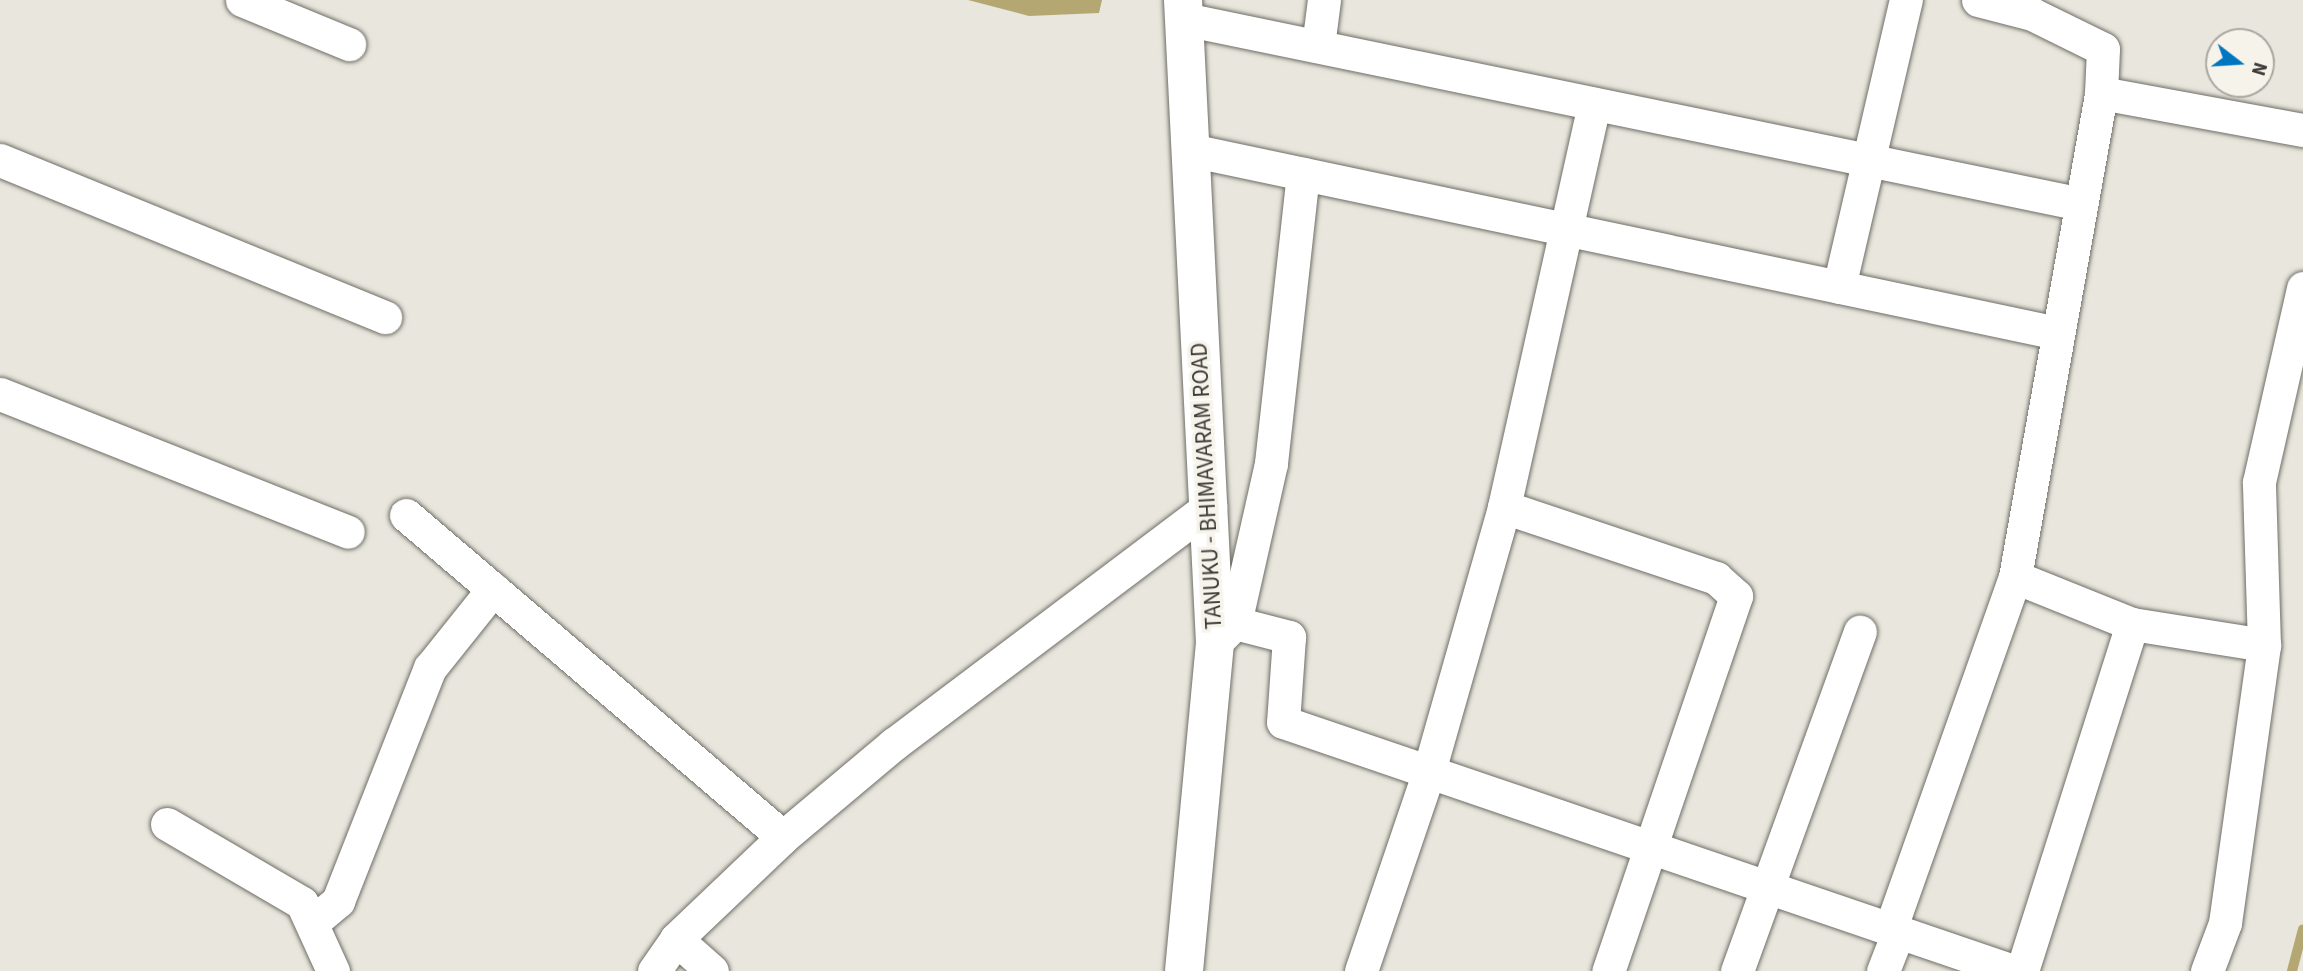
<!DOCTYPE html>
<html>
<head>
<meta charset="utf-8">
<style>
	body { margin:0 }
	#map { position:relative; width:2303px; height:971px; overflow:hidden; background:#e8e6dd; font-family:"Source Sans 3",sans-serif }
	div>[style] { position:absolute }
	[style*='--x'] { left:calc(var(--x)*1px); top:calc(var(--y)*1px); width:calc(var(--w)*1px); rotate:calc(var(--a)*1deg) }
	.water>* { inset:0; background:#b4a771 }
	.stream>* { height:10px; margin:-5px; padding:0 5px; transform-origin:5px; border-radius:5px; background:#b4a771 }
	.roads { filter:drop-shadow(0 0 2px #6f6e66) drop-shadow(0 0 2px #6f6e66) }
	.street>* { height:33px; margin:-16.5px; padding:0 16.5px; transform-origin:16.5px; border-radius:16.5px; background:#fff }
	.primary>* { height:38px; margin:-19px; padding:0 19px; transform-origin:19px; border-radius:19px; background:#fff }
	span { translate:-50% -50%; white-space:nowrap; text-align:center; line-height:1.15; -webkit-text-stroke:7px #f5f3ea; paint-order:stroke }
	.street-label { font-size:23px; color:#393834 }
	.north { position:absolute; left:2205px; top:28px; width:70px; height:70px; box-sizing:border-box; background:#f5f3ea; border:2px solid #aaa8a1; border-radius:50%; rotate:107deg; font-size:19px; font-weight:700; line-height:28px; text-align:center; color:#393834 }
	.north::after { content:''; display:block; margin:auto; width:24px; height:32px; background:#0076c0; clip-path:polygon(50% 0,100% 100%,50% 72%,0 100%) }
</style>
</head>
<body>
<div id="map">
	<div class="water">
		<div style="clip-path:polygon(968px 0,1102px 0,1099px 13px,1029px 16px)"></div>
	</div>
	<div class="stream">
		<div style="--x:2292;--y:971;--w:43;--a:-75.3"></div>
	</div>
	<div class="roads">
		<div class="street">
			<div style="--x:242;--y:0;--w:116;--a:22.4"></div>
			<div style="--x:1978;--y:0;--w:56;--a:14.5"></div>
			<div style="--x:2032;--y:14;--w:79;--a:26.2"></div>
			<div style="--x:2103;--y:49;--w:44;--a:92.6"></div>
			<div style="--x:2101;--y:93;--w:205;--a:10.4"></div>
			<div style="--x:1184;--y:19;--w:916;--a:11.65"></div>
			<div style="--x:1318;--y:46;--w:46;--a:-82.6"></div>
			<div style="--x:1190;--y:150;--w:887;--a:11.91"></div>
			<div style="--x:0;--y:160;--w:416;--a:22.2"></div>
			<div style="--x:1839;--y:287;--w:295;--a:-76.9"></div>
			<div style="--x:0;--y:394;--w:374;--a:21.6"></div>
			<div style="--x:1504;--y:507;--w:224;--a:18.5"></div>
			<div style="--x:1716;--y:578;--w:27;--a:42"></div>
			<div style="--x:1736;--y:596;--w:396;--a:108.8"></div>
			<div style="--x:406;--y:515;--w:496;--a:40.5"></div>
			<div style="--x:2015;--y:577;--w:126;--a:21.9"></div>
			<div style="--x:2132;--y:624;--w:134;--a:9"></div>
			<div style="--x:1235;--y:623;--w:56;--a:14.5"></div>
			<div style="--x:1289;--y:637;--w:85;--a:94"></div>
			<div style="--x:1283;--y:722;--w:771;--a:18.83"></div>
			<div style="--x:1219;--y:639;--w:23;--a:-45"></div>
			<div style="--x:1235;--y:623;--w:164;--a:-77.3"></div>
			<div style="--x:1271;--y:463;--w:291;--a:-83.7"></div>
			<div style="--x:167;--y:824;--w:156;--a:30.3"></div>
			<div style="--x:302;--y:903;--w:75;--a:65.5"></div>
			<div style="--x:313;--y:922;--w:33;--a:-40"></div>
			<div style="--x:338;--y:901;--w:251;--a:-68.5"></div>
			<div style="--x:430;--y:668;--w:101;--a:-51.4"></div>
			<div style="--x:1891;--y:927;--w:371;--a:-70.5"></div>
			<div style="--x:2015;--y:577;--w:492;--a:-79.9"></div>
			<div style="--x:676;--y:939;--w:48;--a:41.6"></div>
			<div style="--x:654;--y:971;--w:39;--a:-55"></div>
			<div style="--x:676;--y:939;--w:148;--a:-43.6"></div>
			<div style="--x:783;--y:837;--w:145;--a:-40"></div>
			<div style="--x:894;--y:744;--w:396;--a:-37"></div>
			<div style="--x:1361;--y:971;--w:211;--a:-71.2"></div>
			<div style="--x:1429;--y:771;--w:274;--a:-74.1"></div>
			<div style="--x:1504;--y:507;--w:413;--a:-77.4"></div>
			<div style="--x:1737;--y:971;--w:361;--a:-70.1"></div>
			<div style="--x:1883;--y:971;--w:44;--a:-68.7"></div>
			<div style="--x:2022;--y:971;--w:364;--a:-72.4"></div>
			<div style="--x:2207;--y:971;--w:51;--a:-69.4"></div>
			<div style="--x:2225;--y:923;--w:281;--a:-82"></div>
			<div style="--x:2264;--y:645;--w:163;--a:-91.8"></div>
			<div style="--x:2259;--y:482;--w:199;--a:-77.2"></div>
		</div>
		<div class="primary">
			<div style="--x:1183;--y:0;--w:644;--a:87.15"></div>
			<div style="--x:1215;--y:643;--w:329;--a:95.4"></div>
		</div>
	</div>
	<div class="street-label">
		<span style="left:1207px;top:486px;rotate:-93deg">TANUKU - BHIMAVARAM ROAD</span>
	</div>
	<div class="north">N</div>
</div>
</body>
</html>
